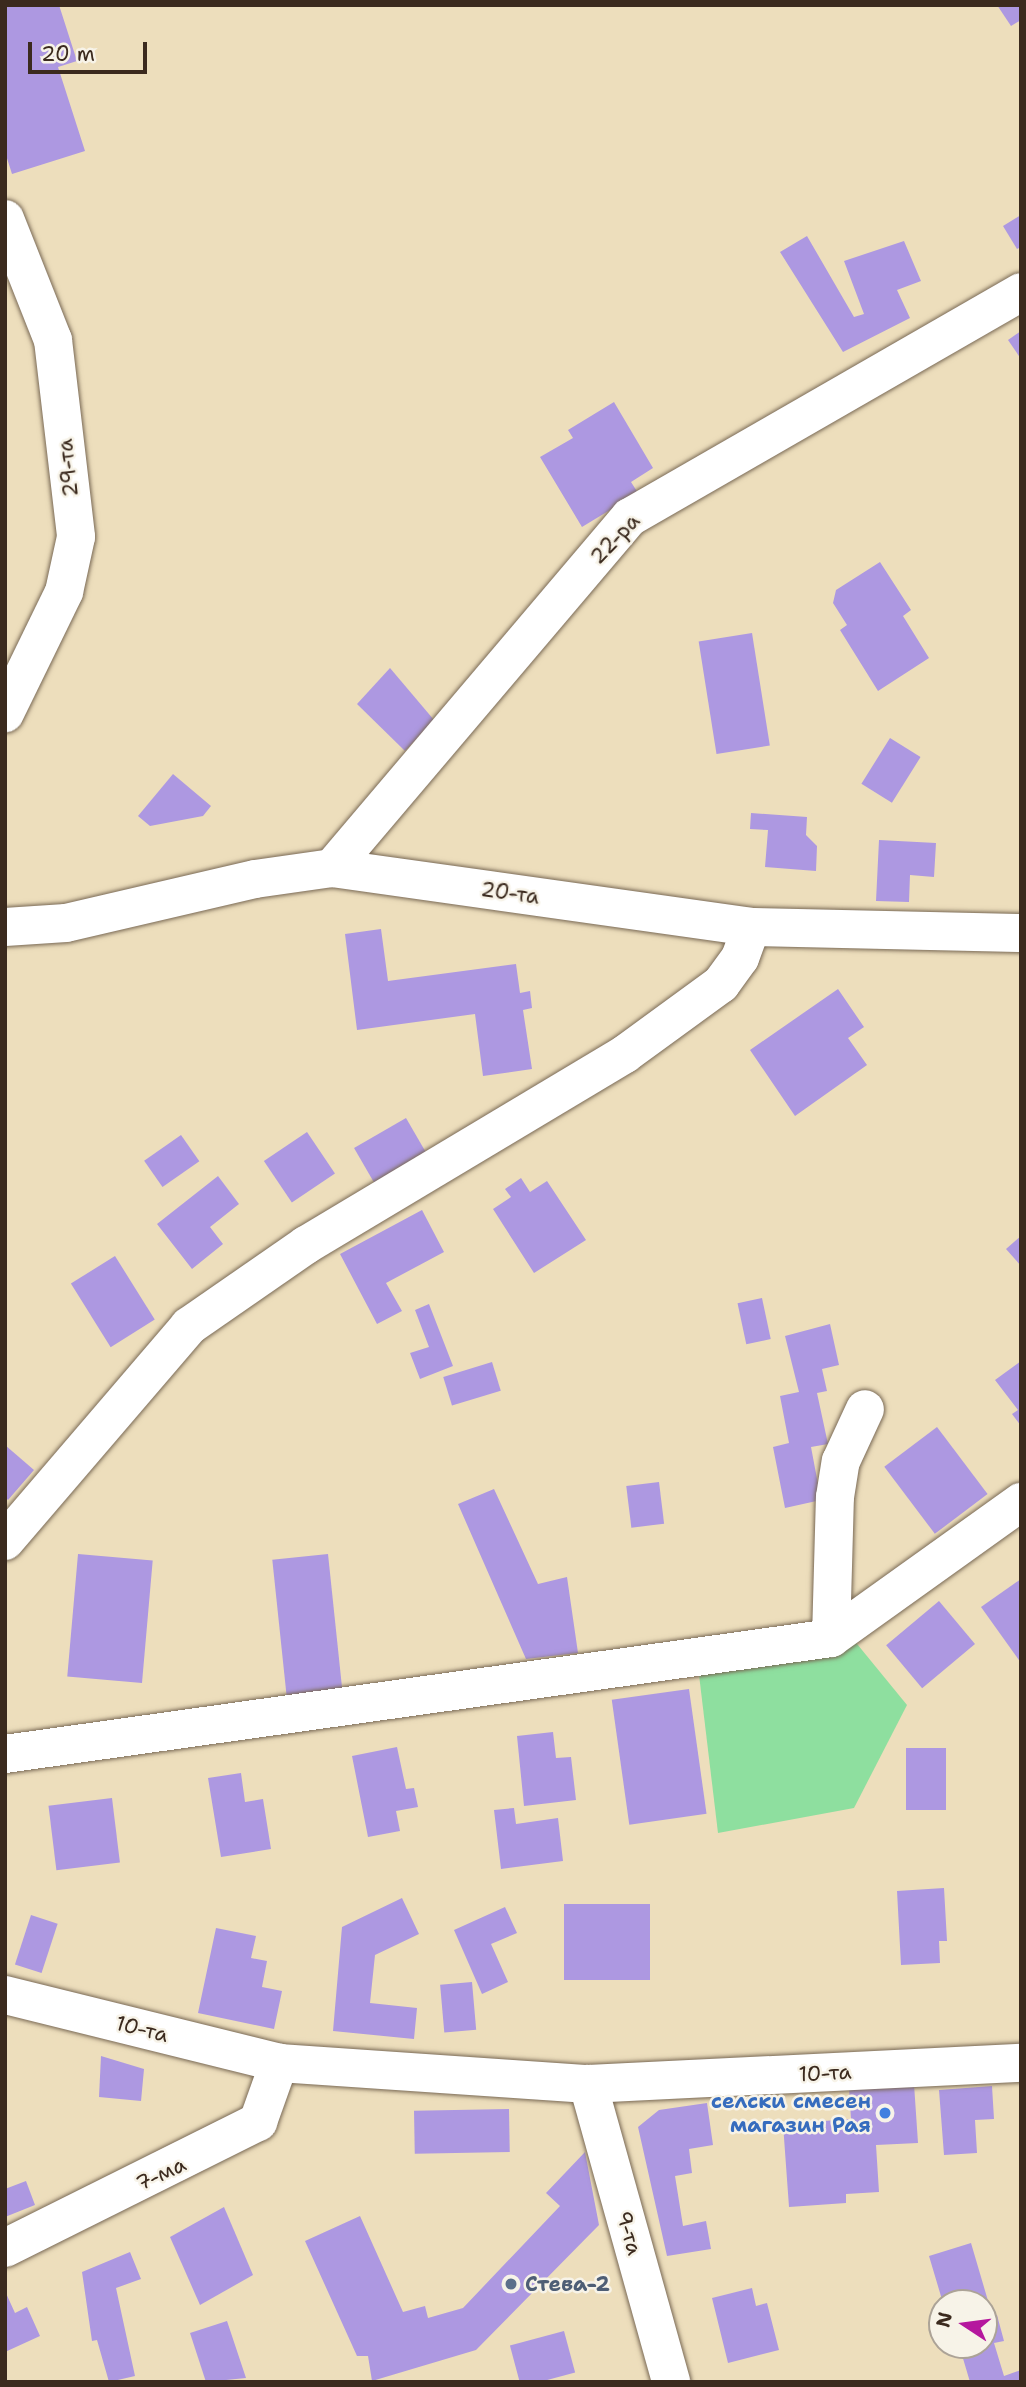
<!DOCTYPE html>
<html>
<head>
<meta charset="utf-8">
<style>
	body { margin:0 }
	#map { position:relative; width:1026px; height:2387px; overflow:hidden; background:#eddebc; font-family:"Shantell Sans",sans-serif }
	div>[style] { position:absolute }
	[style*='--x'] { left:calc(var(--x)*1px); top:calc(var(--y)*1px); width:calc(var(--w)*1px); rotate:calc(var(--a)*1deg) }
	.green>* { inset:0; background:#8edf9f }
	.building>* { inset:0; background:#ad98e1; transform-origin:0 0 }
	.roads { filter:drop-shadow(0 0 2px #796955) drop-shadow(0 0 2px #796955) }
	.minor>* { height:38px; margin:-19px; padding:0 19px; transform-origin:19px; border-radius:19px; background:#fff }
	.dots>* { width:19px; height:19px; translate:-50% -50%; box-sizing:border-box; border:4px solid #f7f3e8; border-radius:50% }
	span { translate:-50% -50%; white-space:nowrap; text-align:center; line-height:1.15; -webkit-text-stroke:5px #f7f3e8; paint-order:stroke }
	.street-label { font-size:21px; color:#3b2a1e }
	.shop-label { font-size:21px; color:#366cbe; font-weight:700 }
	.right { translate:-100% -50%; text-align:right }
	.service-label { font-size:21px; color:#4e5e75; font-weight:700 }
	.left { translate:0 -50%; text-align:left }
	.frame { position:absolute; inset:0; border:7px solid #3b2a1e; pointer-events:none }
	.north { position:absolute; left:928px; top:2289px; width:70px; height:70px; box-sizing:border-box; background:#f7f3e8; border:2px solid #aca397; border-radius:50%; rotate:283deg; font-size:19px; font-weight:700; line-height:28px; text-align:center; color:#3b2a1e }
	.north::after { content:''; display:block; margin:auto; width:24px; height:32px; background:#b5179e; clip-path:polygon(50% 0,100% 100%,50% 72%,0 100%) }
	.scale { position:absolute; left:28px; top:42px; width:119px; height:32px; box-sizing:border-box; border:4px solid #3b2a1e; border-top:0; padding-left:9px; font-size:21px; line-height:24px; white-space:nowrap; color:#3b2a1e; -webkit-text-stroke:5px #f7f3e8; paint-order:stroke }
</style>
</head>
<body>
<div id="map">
	<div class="green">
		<div style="clip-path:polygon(844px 1628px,907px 1705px,854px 1808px,718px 1833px,697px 1658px)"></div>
	</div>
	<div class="building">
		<div style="clip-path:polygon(5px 5px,59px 5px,77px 61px,58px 67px,85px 151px,12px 174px,5px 152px)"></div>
		<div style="clip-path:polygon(997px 5px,1021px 5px,1021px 20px,1011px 26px)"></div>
		<div style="clip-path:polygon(1021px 215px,1021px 247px,1017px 249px,1003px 226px)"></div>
		<div style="clip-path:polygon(807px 236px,854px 317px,864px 314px,844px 261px,904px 241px,921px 281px,897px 290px,910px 318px,843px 352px,780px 252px)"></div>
		<div style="clip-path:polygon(1021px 331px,1021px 359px,1008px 340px)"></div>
		<div style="clip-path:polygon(614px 402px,653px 468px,631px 482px,638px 493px,582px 527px,540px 457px,573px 438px,568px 430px)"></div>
		<div style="clip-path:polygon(880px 562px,911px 610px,903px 616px,929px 658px,878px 691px,840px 630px,847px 625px,833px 603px,836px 590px)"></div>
		<div style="left:752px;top:633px;width:114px;height:54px;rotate:81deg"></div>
		<div style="clip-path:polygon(390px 668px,434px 720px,405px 751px,357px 704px)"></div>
		<div style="left:890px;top:738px;width:36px;height:54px;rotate:32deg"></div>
		<div style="clip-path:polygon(173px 774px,211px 806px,203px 816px,150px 826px,138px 816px)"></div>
		<div style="clip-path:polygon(751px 813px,807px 817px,806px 835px,817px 846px,816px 871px,765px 867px,768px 830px,750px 829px)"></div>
		<div style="clip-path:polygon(879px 840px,936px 843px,934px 877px,910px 875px,909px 902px,876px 901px)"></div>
		<div style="clip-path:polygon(381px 929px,388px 981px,516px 964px,520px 993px,530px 991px,532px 1008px,523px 1010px,532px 1069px,483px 1076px,475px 1014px,357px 1030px,345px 934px)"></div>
		<div style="clip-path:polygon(838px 989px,864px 1027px,848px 1038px,867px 1065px,795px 1116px,750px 1050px)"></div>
		<div style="left:406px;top:1118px;width:42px;height:60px;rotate:60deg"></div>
		<div style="left:307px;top:1132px;width:50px;height:52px;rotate:56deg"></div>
		<div style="left:181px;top:1135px;width:32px;height:45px;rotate:55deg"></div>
		<div style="clip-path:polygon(218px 1176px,239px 1204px,210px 1227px,223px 1244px,192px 1269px,157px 1224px)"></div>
		<div style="clip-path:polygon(521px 1178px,530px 1192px,547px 1181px,586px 1240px,534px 1273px,493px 1209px,511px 1197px,505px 1189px)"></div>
		<div style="clip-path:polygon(422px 1210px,444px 1252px,386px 1283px,402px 1311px,377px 1324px,340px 1254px)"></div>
		<div style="clip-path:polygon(1021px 1236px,1021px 1266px,1006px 1249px)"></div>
		<div style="left:115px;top:1256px;width:75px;height:52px;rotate:58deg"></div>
		<div style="left:762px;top:1298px;width:42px;height:25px;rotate:78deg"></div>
		<div style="clip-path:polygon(429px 1304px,453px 1366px,420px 1379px,410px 1353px,429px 1347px,415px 1310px)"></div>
		<div style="clip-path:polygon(830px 1324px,839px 1365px,822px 1369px,827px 1391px,817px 1393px,828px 1444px,811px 1447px,821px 1500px,785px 1508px,773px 1447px,789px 1443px,780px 1396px,799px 1392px,785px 1336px)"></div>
		<div style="clip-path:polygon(1021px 1361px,1021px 1426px,1012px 1414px,1018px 1410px,995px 1380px)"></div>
		<div style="left:492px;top:1362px;width:30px;height:51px;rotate:73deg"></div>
		<div style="left:937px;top:1427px;width:84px;height:66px;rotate:53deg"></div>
		<div style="clip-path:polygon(5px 1445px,34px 1470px,8px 1500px,5px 1497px)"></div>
		<div style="left:659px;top:1482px;width:42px;height:33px;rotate:83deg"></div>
		<div style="clip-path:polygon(494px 1489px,538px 1584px,567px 1577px,578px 1653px,526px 1659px,458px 1504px)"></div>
		<div style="left:78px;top:1554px;width:75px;height:123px;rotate:5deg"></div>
		<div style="left:328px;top:1554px;width:136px;height:56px;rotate:84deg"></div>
		<div style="clip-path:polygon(1021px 1579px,1021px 1663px,981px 1607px)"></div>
		<div style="left:939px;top:1601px;width:56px;height:69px;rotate:50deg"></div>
		<div style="left:689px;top:1689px;width:126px;height:78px;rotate:82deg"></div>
		<div style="clip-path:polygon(553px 1732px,556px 1758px,571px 1757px,576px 1800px,524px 1806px,517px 1736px)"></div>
		<div style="clip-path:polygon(397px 1747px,406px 1789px,414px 1788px,418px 1807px,396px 1811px,400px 1831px,368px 1837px,352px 1756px)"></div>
		<div style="left:906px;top:1748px;width:40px;height:62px"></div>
		<div style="clip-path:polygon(241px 1773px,245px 1802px,263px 1799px,271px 1849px,221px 1857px,208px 1778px)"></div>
		<div style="left:112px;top:1798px;width:65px;height:64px;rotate:83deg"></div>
		<div style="clip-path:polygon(514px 1808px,516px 1824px,558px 1818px,563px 1861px,501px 1869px,494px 1810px)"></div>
		<div style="clip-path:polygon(944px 1888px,947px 1941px,939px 1941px,940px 1963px,901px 1965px,897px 1891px)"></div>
		<div style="clip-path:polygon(402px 1898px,419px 1934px,375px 1955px,370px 2003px,417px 2008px,414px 2039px,333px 2031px,342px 1927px)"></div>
		<div style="left:650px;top:1904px;width:76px;height:86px;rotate:90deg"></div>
		<div style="clip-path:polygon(505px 1907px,517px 1933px,491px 1944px,508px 1982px,482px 1994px,454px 1930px)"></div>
		<div style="left:31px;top:1915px;width:28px;height:52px;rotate:18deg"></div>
		<div style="clip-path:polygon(216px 1928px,256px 1936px,251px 1958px,267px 1961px,262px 1987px,282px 1991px,274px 2029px,198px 2013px)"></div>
		<div style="left:472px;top:1982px;width:48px;height:32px;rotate:85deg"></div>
		<div style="clip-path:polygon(101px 2056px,144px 2069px,141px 2101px,99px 2097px)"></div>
		<div style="clip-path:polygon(914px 2084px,918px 2143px,876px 2145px,879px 2192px,846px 2194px,846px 2203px,789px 2207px,783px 2124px,851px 2119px,849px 2088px)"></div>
		<div style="clip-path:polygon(992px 2086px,994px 2119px,975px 2120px,977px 2153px,944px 2155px,939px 2090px)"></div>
		<div style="clip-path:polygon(707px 2103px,713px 2145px,689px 2149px,692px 2173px,675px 2176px,683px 2226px,706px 2221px,711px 2249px,667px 2256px,638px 2127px,659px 2110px)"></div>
		<div style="left:509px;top:2109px;width:43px;height:95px;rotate:89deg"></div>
		<div style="clip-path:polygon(585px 2152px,599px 2225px,476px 2350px,372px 2381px,368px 2356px,357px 2356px,305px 2241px,360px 2216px,403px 2312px,425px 2306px,428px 2318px,463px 2308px,560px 2206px,546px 2193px)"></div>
		<div style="clip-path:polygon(26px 2181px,35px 2205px,5px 2217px,5px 2189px)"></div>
		<div style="clip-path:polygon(224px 2207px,253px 2275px,200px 2305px,170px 2237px)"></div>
		<div style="clip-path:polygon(971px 2243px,991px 2311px,984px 2313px,984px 2303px,943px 2303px,929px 2256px)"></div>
		<div style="clip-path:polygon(130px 2252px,141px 2279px,116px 2288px,135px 2376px,109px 2382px,97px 2340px,92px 2341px,82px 2272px)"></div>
		<div style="clip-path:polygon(752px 2288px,756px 2306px,767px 2303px,779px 2350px,728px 2363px,712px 2298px)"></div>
		<div style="clip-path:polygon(5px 2291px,15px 2313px,27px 2307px,40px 2336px,5px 2352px)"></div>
		<div style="clip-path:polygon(997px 2315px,1004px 2341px,994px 2343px,1004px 2376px,1021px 2370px,1021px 2382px,970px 2382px,959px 2345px,984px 2345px,984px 2319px)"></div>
		<div style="clip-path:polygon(227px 2321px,246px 2378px,206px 2382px,190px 2333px)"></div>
		<div style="left:564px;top:2331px;width:43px;height:56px;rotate:75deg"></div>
	</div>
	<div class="roads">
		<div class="minor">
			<div style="--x:5;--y:219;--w:130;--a:68.4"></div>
			<div style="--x:53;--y:340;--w:198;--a:83.3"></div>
			<div style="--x:76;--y:537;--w:56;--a:102.3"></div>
			<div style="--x:64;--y:592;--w:135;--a:116"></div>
			<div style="--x:332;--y:868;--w:460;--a:-49.7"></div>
			<div style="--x:630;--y:517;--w:451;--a:-29.9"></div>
			<div style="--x:5;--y:927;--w:61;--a:-3.8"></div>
			<div style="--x:66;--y:923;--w:194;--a:-13.1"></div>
			<div style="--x:255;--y:879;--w:78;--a:-8.1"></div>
			<div style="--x:332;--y:868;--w:423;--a:8"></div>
			<div style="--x:751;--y:927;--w:270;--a:1.3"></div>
			<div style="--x:5;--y:1541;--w:283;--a:-49.4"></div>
			<div style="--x:189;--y:1326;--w:142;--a:-34.7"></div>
			<div style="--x:306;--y:1245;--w:372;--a:-30.9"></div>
			<div style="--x:625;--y:1054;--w:119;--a:-36.1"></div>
			<div style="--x:721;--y:984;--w:32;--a:-54"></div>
			<div style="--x:740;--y:958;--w:33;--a:-70"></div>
			<div style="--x:831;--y:1638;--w:141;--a:-88.4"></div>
			<div style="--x:835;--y:1497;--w:36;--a:-81"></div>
			<div style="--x:841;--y:1461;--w:57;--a:-65.2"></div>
			<div style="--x:5;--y:1754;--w:834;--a:-7.99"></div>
			<div style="--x:831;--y:1638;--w:234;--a:-35.6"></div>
			<div style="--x:5;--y:1995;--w:282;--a:13.9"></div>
			<div style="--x:279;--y:2063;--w:310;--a:3.9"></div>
			<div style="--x:588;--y:2084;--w:434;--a:-2.8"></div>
			<div style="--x:588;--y:2084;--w:309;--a:74.4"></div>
			<div style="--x:5;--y:2248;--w:283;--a:-26.5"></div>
			<div style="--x:258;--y:2122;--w:63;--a:-70.4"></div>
		</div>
	</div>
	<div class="dots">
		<div style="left:885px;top:2113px;background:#3f7fe0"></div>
		<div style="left:511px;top:2284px;background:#5c6f8a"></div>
	</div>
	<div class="street-label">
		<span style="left:68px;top:468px;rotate:-96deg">29-та</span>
		<span style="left:615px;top:539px;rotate:-46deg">22-ра</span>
		<span style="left:510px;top:893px;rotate:8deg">20-та</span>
		<span style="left:142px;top:2029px;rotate:14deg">10-та</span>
		<span style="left:825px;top:2073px;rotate:-3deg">10-та</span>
		<span style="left:161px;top:2174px;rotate:-25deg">7-ма</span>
		<span style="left:629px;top:2233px;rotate:74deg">9-та</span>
	</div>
	<div class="shop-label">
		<span class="right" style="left:871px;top:2113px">селски смесен<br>магазин Рая</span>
	</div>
	<div class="service-label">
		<span class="left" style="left:525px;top:2284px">Стева-2</span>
	</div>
	<div class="frame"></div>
	<div class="north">N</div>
	<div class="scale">20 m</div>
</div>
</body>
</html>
